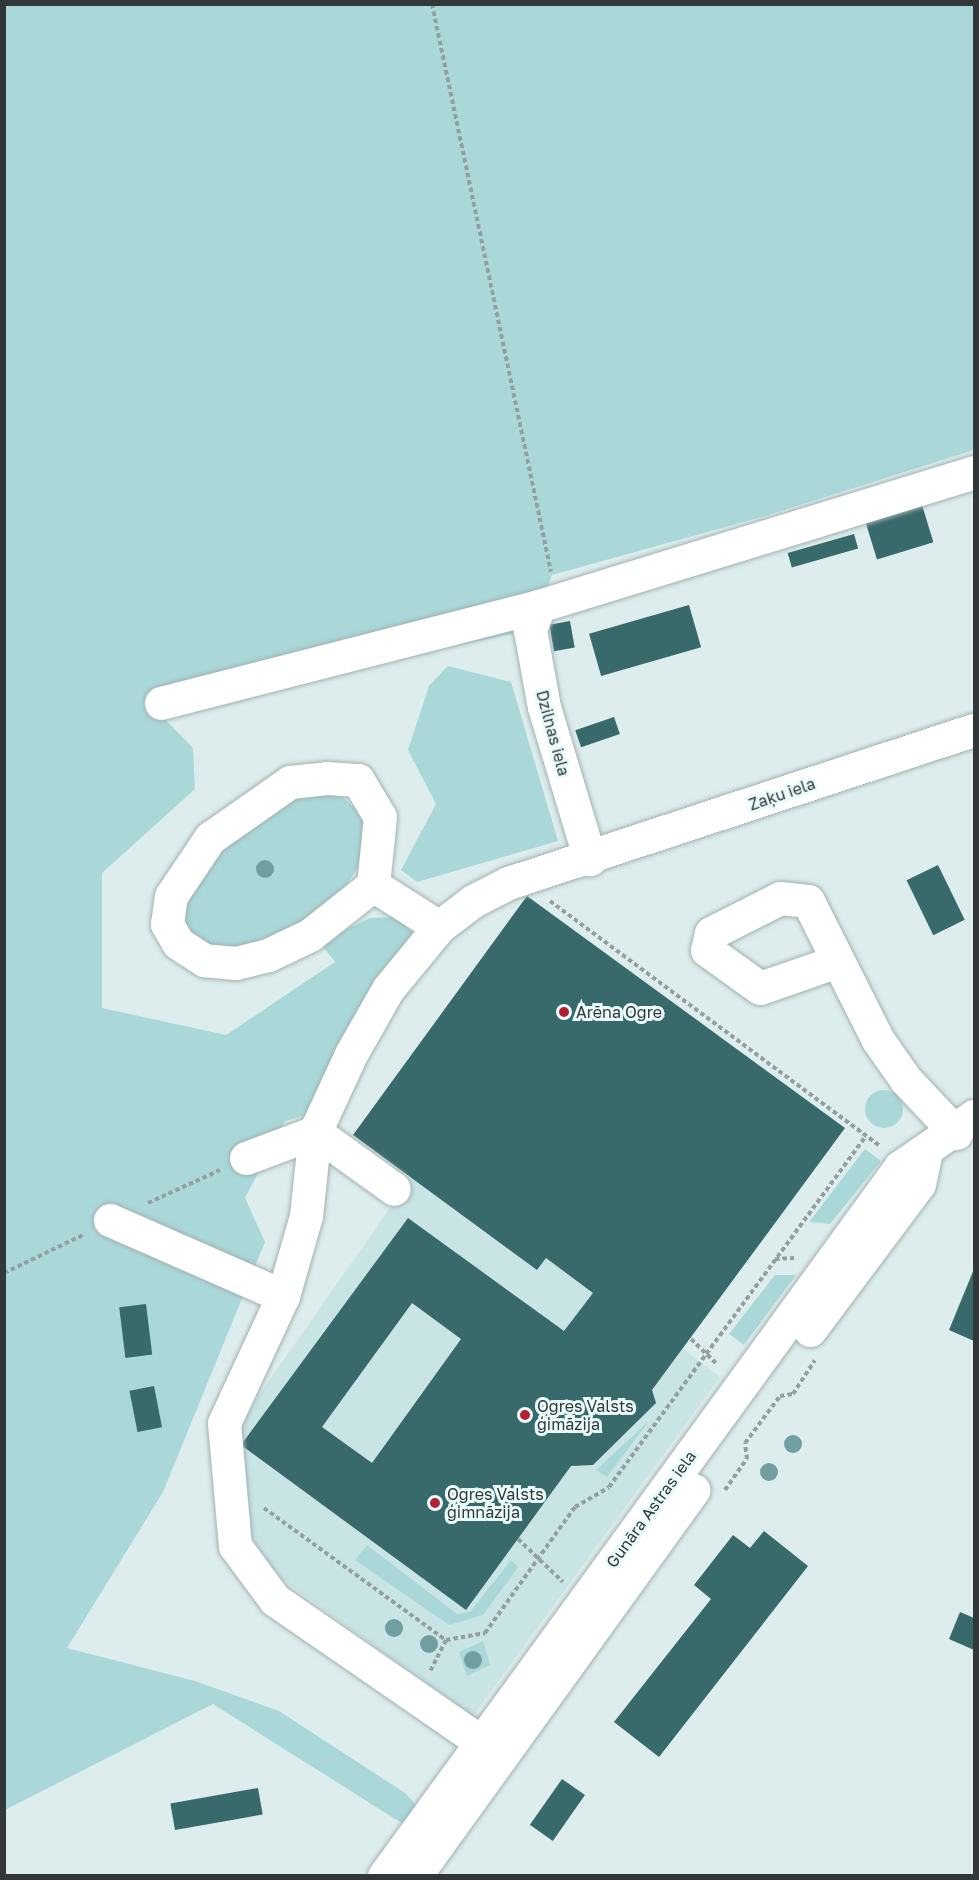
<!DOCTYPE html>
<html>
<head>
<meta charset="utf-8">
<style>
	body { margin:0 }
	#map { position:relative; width:979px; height:1880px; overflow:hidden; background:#ddedee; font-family:"Golos Text",sans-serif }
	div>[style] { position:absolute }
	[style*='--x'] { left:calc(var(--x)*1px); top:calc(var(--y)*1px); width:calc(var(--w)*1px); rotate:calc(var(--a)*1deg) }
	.built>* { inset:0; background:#c9e4e5 }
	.green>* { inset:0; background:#aad8d9 }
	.round { border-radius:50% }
	.building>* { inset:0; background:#38696b; transform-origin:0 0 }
	.path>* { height:4px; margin-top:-2px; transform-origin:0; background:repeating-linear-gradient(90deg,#939fa0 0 4.5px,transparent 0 7.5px) }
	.roads { filter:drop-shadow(0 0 2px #a2b2b2) drop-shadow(0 0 2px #a2b2b2) }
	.minor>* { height:33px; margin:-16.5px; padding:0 16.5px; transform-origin:16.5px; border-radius:16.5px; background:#fff }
	.trees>* { width:18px; height:18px; margin:-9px; border-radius:50%; background:#719ea0 }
	.dots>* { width:16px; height:16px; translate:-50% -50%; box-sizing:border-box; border:3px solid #eafbfb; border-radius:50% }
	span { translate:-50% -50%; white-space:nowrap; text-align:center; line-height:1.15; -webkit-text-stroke:6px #eafbfb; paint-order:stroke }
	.street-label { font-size:16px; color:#323839 }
	.poi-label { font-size:16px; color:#323839 }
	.left { translate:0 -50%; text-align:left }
	.frame { position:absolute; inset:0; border:6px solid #323839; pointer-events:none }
</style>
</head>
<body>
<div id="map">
	<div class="built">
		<div style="clip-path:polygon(411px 1178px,537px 1269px,546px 1258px,604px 1301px,610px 1293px,720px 1377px,473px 1716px,260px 1564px,226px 1442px)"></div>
	</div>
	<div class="green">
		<div style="clip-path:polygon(5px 5px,974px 5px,974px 450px,765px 516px,552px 575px,530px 630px,156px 710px,193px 748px,195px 789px,102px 873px,102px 1008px,226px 1035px,335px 962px,323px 947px,345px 930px,370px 918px,400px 917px,413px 934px,307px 1115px,285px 1121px,245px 1198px,265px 1242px,163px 1492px,67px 1648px,195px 1681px,279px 1711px,405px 1793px,419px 1808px,403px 1824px,213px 1704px,5px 1810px)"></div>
		<div style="clip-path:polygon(448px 666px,511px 682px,558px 841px,417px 882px,401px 870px,436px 804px,408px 750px,429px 686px)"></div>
		<div style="clip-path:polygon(338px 793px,368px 820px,360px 864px,342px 892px,312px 920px,253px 946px,210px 949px,190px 936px,181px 913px,194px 881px,215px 857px,272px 810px,301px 795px)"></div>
		<div class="round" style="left:865px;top:1090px;width:38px;height:38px"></div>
		<div style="clip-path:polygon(865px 1149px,881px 1161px,830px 1224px,809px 1222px)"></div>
		<div style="clip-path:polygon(775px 1275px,796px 1275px,744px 1345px,729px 1334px)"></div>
		<div style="clip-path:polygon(649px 1421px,607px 1477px,596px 1470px)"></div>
		<div style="clip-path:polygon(367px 1545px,457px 1614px,470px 1612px,511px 1560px,518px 1567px,483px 1615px,449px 1625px,355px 1560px)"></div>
		<div style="clip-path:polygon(483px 1641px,490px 1665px,467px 1676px,459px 1652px)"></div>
	</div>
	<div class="building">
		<div style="left:922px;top:505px;width:39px;height:59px;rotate:73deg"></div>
		<div style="left:854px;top:534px;width:15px;height:69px;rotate:74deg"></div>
		<div style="left:689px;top:605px;width:44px;height:104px;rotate:74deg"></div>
		<div style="left:570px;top:621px;width:27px;height:21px;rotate:80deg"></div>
		<div style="left:614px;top:717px;width:18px;height:41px;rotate:71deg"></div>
		<div style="left:938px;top:865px;width:61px;height:35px;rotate:64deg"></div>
		<div style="clip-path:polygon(evenodd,527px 896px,845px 1128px,652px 1390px,656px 1403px,593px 1465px,571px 1466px,466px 1610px,241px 1445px,408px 1218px,564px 1331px,593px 1293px,546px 1258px,537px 1270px,353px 1135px,527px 896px,412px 1303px,461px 1339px,372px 1463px,322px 1427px,412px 1303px)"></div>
		<div style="clip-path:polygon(974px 1269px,974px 1341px,949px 1330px)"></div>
		<div style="left:146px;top:1304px;width:51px;height:27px;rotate:83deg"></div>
		<div style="left:154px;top:1386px;width:42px;height:25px;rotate:79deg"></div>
		<div style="clip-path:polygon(764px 1531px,808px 1566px,659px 1757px,614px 1722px,711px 1599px,694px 1585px,733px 1535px,750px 1548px)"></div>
		<div style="clip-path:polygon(960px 1612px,974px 1618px,974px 1650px,949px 1639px)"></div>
		<div style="left:562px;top:1779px;width:28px;height:56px;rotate:35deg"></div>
		<div style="left:258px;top:1788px;width:27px;height:89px;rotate:80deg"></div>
	</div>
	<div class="path">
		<div style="--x:432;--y:4;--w:580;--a:78.17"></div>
		<div style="--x:550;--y:901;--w:410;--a:36.6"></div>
		<div style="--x:148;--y:1203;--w:79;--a:-24.6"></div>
		<div style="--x:775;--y:1259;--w:19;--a:-3"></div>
		<div style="--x:4;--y:1273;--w:90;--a:-25.7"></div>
		<div style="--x:691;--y:1339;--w:37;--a:44"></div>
		<div style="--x:725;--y:1490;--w:38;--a:-55"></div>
		<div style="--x:747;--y:1459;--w:16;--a:-97"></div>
		<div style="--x:745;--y:1443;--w:59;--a:-53.3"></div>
		<div style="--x:780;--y:1396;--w:13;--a:-9"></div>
		<div style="--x:793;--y:1394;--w:40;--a:-57.1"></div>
		<div style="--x:264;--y:1508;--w:225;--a:36"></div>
		<div style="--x:446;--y:1640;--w:34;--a:117"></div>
		<div style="--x:518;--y:1539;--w:62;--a:43.7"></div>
		<div style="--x:446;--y:1640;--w:40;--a:-10"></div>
		<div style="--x:485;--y:1633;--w:155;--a:-54.5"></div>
		<div style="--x:575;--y:1507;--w:39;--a:-30"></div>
		<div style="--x:609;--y:1487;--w:434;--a:-53.8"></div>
	</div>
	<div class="roads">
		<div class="minor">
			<div style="--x:539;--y:606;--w:26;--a:111"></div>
			<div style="--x:530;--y:630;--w:78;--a:79.7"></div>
			<div style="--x:544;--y:707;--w:159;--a:73.2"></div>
			<div style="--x:161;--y:703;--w:390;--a:-14.4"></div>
			<div style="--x:539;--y:606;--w:455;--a:-17.1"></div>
			<div style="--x:327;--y:778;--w:31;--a:4"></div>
			<div style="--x:358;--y:780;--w:43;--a:59.3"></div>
			<div style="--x:380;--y:817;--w:68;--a:95.9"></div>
			<div style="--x:373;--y:885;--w:80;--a:141.6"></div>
			<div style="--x:310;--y:935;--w:47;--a:154.5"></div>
			<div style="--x:268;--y:955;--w:33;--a:166"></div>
			<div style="--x:236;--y:963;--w:32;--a:-175"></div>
			<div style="--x:204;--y:960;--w:31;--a:-147"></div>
			<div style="--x:178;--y:943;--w:22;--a:-120"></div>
			<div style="--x:167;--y:924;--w:28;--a:-82"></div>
			<div style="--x:171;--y:896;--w:70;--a:-56.1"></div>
			<div style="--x:210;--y:838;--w:98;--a:-35"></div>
			<div style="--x:290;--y:782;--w:37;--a:-6"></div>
			<div style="--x:373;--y:885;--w:78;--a:32.5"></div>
			<div style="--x:835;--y:962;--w:79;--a:160.9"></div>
			<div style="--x:760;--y:988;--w:65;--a:-144.4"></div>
			<div style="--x:707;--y:950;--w:17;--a:-77"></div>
			<div style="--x:711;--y:933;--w:77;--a:-26.9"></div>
			<div style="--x:780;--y:898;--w:28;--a:6"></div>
			<div style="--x:808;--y:901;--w:156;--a:63.3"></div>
			<div style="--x:878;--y:1040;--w:49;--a:55"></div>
			<div style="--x:906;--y:1080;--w:73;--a:46.7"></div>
			<div style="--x:246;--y:1158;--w:74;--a:-20.6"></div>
			<div style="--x:315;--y:1132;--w:97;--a:35.8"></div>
			<div style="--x:110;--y:1220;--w:189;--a:23.7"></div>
			<div style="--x:810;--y:1330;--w:182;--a:-53.3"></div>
			<div style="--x:919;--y:1184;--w:34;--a:-78"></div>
			<div style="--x:481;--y:1742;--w:250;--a:-145.4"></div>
			<div style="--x:275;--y:1600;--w:67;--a:-126.5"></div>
			<div style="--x:235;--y:1546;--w:123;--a:-95.1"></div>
			<div style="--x:224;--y:1423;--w:140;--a:-65.1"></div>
			<div style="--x:283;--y:1296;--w:83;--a:-74"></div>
			<div style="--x:306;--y:1216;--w:84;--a:-83.9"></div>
			<div style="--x:315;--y:1132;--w:86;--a:-65.2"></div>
			<div style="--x:351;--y:1054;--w:75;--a:-60.4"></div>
			<div style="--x:388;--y:989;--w:80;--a:-50.6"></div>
			<div style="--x:439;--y:927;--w:43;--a:-37.4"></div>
			<div style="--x:473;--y:901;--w:39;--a:-27"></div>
			<div style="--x:508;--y:883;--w:490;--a:-18.2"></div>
			<div style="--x:384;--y:1876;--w:877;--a:-53.95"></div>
			<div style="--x:900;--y:1167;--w:90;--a:-34.6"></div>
			<div style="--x:415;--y:1876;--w:476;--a:-54.2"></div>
		</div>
	</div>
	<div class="trees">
		<div style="left:265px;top:869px"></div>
		<div style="left:793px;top:1444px"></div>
		<div style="left:769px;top:1472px"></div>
		<div style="left:394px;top:1628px"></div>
		<div style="left:429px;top:1644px"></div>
		<div style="left:473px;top:1660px"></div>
	</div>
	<div class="dots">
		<div style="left:564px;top:1012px;background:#b21f35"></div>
		<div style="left:525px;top:1415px;background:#b21f35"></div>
		<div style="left:435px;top:1503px;background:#b21f35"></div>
	</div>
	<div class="street-label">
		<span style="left:553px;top:733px;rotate:75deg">Dzilnas iela</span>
		<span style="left:782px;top:794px;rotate:-19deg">Zaķu iela</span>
		<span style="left:651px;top:1509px;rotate:-54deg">Gunāra Astras iela</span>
	</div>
	<div class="poi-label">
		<span class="left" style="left:576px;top:1012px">Arēna Ogre</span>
		<span class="left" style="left:537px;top:1415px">Ogres Valsts<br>ģimāzija</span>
		<span class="left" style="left:447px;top:1503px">Ogres Valsts<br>ģimnāzija</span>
	</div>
	<div class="frame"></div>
</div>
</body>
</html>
